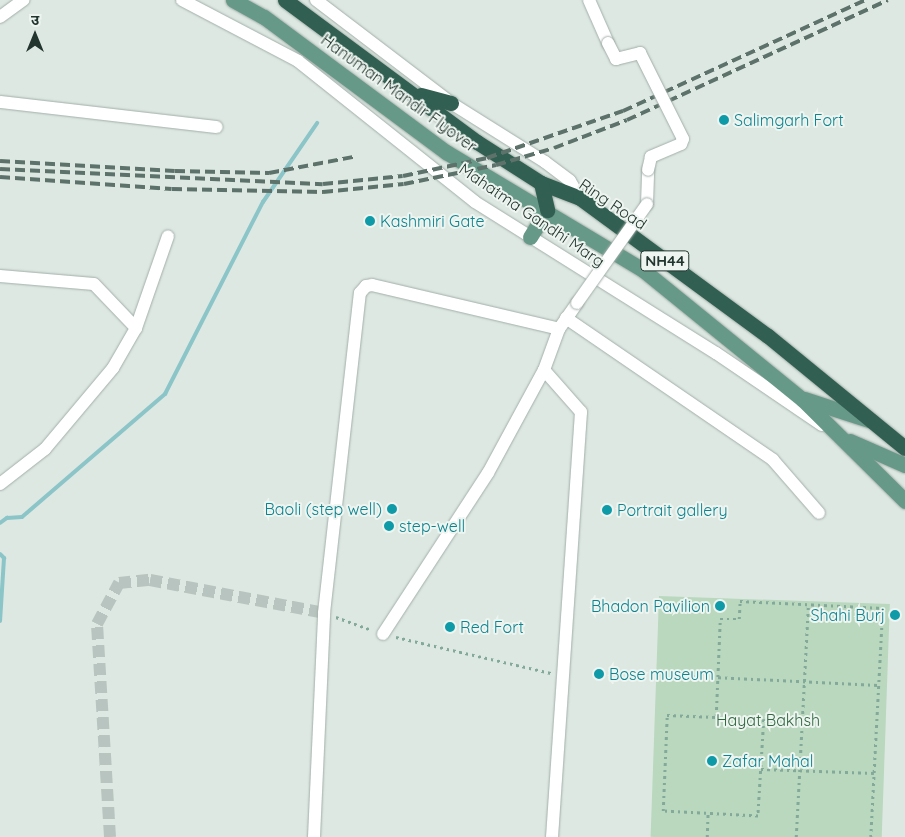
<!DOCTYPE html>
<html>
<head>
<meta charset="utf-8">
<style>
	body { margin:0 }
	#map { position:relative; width:905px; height:837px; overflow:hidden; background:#dee8e3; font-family:Quicksand,"Noto Sans Devanagari",sans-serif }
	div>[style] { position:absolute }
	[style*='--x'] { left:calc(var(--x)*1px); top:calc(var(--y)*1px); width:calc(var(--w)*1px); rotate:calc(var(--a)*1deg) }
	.green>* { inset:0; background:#b9d8be; transform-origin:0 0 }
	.stream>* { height:4px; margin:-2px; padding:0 2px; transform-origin:2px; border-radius:2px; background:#8bc5c8 }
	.minor-tunnel>* { height:12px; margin-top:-6px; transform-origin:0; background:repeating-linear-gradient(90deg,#b8c4bf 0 12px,transparent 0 18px) }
	.path>* { height:2.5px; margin-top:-1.25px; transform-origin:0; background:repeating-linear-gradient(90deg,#82a999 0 2.5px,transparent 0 6.5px) }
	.roads { filter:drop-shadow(0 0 1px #a2afa9) drop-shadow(0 0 1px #a2afa9) }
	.minor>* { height:12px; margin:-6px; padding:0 6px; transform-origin:6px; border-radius:6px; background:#fff }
	.major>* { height:15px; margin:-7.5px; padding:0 7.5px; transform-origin:7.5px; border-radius:7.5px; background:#679988 }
	.highway>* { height:15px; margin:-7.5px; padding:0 7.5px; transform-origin:7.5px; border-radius:7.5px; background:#315f51 }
	.rail>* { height:4px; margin-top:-2px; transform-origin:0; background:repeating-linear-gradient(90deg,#5c726a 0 10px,transparent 0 15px) }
	.bridges { filter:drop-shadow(0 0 1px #a2afa9) drop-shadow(0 0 1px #a2afa9) }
	.minor-bridge>* { height:12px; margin:-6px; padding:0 6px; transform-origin:6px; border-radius:6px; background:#fff }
	.dots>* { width:14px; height:14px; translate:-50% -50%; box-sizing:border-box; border:2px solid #eef5f1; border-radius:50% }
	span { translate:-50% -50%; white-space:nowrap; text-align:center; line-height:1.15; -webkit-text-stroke:4px #eef5f1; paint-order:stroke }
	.shield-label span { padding:1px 4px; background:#eef5f1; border:1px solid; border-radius:4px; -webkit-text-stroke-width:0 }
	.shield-label { font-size:15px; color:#22362f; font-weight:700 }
	.street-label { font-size:16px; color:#22362f }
	.culture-label { font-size:16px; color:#0d838f }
	.left { translate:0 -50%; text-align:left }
	.right { translate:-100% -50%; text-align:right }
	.park-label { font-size:16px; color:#306840 }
	.north { position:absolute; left:10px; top:10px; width:50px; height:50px; -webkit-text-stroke:4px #eef5f1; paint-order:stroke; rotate:0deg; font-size:14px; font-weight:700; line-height:20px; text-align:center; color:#22362f }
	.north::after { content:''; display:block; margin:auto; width:18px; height:22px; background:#22362f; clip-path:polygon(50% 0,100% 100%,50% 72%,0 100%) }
</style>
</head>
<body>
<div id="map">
	<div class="green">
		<div style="left:659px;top:596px;width:231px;height:241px;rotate:2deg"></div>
	</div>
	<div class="stream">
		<div style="--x:0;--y:523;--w:9;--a:-36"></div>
		<div style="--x:7;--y:518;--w:15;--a:-4"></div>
		<div style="--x:22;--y:517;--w:189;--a:-40.7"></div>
		<div style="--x:165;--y:394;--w:216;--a:-63"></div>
		<div style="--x:263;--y:202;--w:96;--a:-55.6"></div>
		<div style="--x:0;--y:554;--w:6;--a:45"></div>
		<div style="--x:4;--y:558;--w:63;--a:93.6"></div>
	</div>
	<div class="minor-tunnel">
		<div style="--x:110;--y:837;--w:213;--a:-93.5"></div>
		<div style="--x:97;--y:624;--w:47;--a:-61.8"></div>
		<div style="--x:119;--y:583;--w:31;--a:-6"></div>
		<div style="--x:150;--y:580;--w:177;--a:10.7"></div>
	</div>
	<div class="path">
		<div style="--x:336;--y:617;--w:37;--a:20"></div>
		<div style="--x:396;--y:637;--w:159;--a:13.1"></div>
		<div style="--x:673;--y:675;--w:205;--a:2.8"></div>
		<div style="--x:667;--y:715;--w:97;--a:2.4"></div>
		<div style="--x:764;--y:719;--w:97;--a:93.5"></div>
		<div style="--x:758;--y:816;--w:95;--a:-177"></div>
		<div style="--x:663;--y:811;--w:96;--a:-87.6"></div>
		<div style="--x:716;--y:716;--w:97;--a:-87.6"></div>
		<div style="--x:720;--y:619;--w:19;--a:0"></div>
		<div style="--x:739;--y:619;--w:18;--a:-87"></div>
		<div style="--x:740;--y:601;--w:143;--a:2.8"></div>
		<div style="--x:883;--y:608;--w:229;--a:93"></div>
		<div style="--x:761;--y:769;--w:113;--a:2"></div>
		<div style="--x:707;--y:837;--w:23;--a:-88"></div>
		<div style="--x:796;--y:837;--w:232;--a:-87"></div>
	</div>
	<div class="roads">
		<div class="minor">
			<div style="--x:182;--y:0;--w:131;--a:27.7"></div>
			<div style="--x:298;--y:61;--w:226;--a:38.5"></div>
			<div style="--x:475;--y:202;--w:284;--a:32.1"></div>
			<div style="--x:716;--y:353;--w:128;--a:34.2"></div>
			<div style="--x:316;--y:0;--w:170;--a:37.3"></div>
			<div style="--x:451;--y:103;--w:111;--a:32.1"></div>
			<div style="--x:545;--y:162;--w:31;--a:37"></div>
			<div style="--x:570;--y:181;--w:20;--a:60"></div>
			<div style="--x:589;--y:0;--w:47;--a:66.2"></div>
			<div style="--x:0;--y:17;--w:29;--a:-36"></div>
			<div style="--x:0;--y:102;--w:218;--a:6.6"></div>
			<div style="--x:647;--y:204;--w:34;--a:-88"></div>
			<div style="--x:0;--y:276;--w:94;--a:4.9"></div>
			<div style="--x:94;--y:284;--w:61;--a:46.3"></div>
			<div style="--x:566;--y:318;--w:251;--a:34.4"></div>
			<div style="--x:773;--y:460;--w:70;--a:49"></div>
			<div style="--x:544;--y:370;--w:56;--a:48.6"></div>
			<div style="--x:581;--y:412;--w:426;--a:93.9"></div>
			<div style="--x:0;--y:484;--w:57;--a:-37.9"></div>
			<div style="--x:45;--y:449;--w:106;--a:-50"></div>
			<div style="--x:113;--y:368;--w:46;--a:-60.1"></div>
			<div style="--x:136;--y:328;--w:97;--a:-70.8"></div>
			<div style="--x:383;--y:634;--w:192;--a:-56.9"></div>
			<div style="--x:488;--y:473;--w:117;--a:-61.5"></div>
			<div style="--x:544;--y:370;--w:44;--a:-69.9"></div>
			<div style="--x:559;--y:329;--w:32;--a:-55"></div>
			<div style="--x:314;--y:837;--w:224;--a:-87.4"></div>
			<div style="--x:324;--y:613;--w:322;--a:-83.6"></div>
			<div style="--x:360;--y:293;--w:9;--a:-49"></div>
			<div style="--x:366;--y:286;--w:6;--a:-9"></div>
			<div style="--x:372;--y:285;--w:192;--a:13.2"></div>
		</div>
		<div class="major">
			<div style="--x:233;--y:0;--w:35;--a:29"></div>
			<div style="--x:264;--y:17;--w:227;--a:36.6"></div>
			<div style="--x:446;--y:152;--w:230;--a:30.9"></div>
			<div style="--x:643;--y:270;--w:205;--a:39.1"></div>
			<div style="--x:802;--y:399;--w:145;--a:44.7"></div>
			<div style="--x:530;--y:237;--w:32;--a:-58"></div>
			<div style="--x:804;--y:399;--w:71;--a:17.9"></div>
			<div style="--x:850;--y:441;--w:60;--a:23.6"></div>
		</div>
		<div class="highway">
			<div style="--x:285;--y:0;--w:239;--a:36.5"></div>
			<div style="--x:477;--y:142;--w:76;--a:32.6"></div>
			<div style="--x:541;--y:183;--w:42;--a:21"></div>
			<div style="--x:580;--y:198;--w:233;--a:36.3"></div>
			<div style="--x:768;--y:336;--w:177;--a:39.3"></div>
			<div style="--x:421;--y:95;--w:31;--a:15"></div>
			<div style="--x:541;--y:183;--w:28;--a:77"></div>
		</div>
	</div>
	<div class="rail">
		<div style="--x:0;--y:161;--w:175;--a:3.3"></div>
		<div style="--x:175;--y:171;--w:94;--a:1.2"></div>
		<div style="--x:269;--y:173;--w:86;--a:-10.8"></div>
		<div style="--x:0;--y:169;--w:323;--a:2.7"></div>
		<div style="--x:323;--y:184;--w:80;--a:-5.7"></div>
		<div style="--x:403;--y:176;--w:86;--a:-12.1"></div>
		<div style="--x:487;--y:158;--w:144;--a:-19.1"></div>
		<div style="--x:623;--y:111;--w:266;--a:-24.6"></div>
		<div style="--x:0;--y:177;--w:172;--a:4"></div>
		<div style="--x:172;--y:189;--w:151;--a:1.1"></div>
		<div style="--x:323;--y:192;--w:81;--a:-5.6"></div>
		<div style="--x:404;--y:184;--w:94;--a:-11.7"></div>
		<div style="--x:496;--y:165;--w:60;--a:-16.3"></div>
		<div style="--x:554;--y:148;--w:78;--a:-21"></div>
		<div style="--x:627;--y:120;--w:287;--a:-24.7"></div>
	</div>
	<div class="bridges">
		<div class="minor-bridge">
			<div style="--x:608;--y:43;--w:18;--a:63"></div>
			<div style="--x:616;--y:59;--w:25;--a:-14"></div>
			<div style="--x:640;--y:53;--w:96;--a:63.4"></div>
			<div style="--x:683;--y:139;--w:5;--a:112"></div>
			<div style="--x:681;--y:144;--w:33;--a:157"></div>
			<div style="--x:651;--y:157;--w:13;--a:103"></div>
			<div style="--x:577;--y:303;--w:121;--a:-54.7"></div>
		</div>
	</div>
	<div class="dots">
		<div style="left:724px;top:120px;background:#0f9aa8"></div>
		<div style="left:370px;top:221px;background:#0f9aa8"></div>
		<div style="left:392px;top:509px;background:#0f9aa8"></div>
		<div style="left:607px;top:510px;background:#0f9aa8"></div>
		<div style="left:389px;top:526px;background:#0f9aa8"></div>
		<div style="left:720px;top:606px;background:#0f9aa8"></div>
		<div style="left:895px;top:615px;background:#0f9aa8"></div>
		<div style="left:450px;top:627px;background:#0f9aa8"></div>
		<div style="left:599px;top:674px;background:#0f9aa8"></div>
		<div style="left:712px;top:761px;background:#0f9aa8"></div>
	</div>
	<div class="shield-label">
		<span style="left:665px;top:261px">NH44</span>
	</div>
	<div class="street-label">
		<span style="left:399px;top:93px;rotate:36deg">Hanuman Mandir Flyover</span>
		<span style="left:613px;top:204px;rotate:34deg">Ring Road</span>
		<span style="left:532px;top:215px;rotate:34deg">Mahatma Gandhi Marg</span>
	</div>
	<div class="culture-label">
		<span class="left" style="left:734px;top:120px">Salimgarh Fort</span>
		<span class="left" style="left:380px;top:221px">Kashmiri Gate</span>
		<span class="right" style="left:382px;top:509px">Baoli (step well)</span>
		<span class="left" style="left:617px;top:510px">Portrait gallery</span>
		<span class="left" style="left:399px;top:526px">step-well</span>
		<span class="right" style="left:710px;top:606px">Bhadon Pavilion</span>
		<span class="right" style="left:885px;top:615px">Shahi Burj</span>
		<span class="left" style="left:460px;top:627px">Red Fort</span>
		<span class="left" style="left:609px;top:674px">Bose museum</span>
		<span class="left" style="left:722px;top:761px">Zafar Mahal</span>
	</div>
	<div class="park-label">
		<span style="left:768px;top:720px">Hayat Bakhsh</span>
	</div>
	<div class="north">उ</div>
</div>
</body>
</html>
